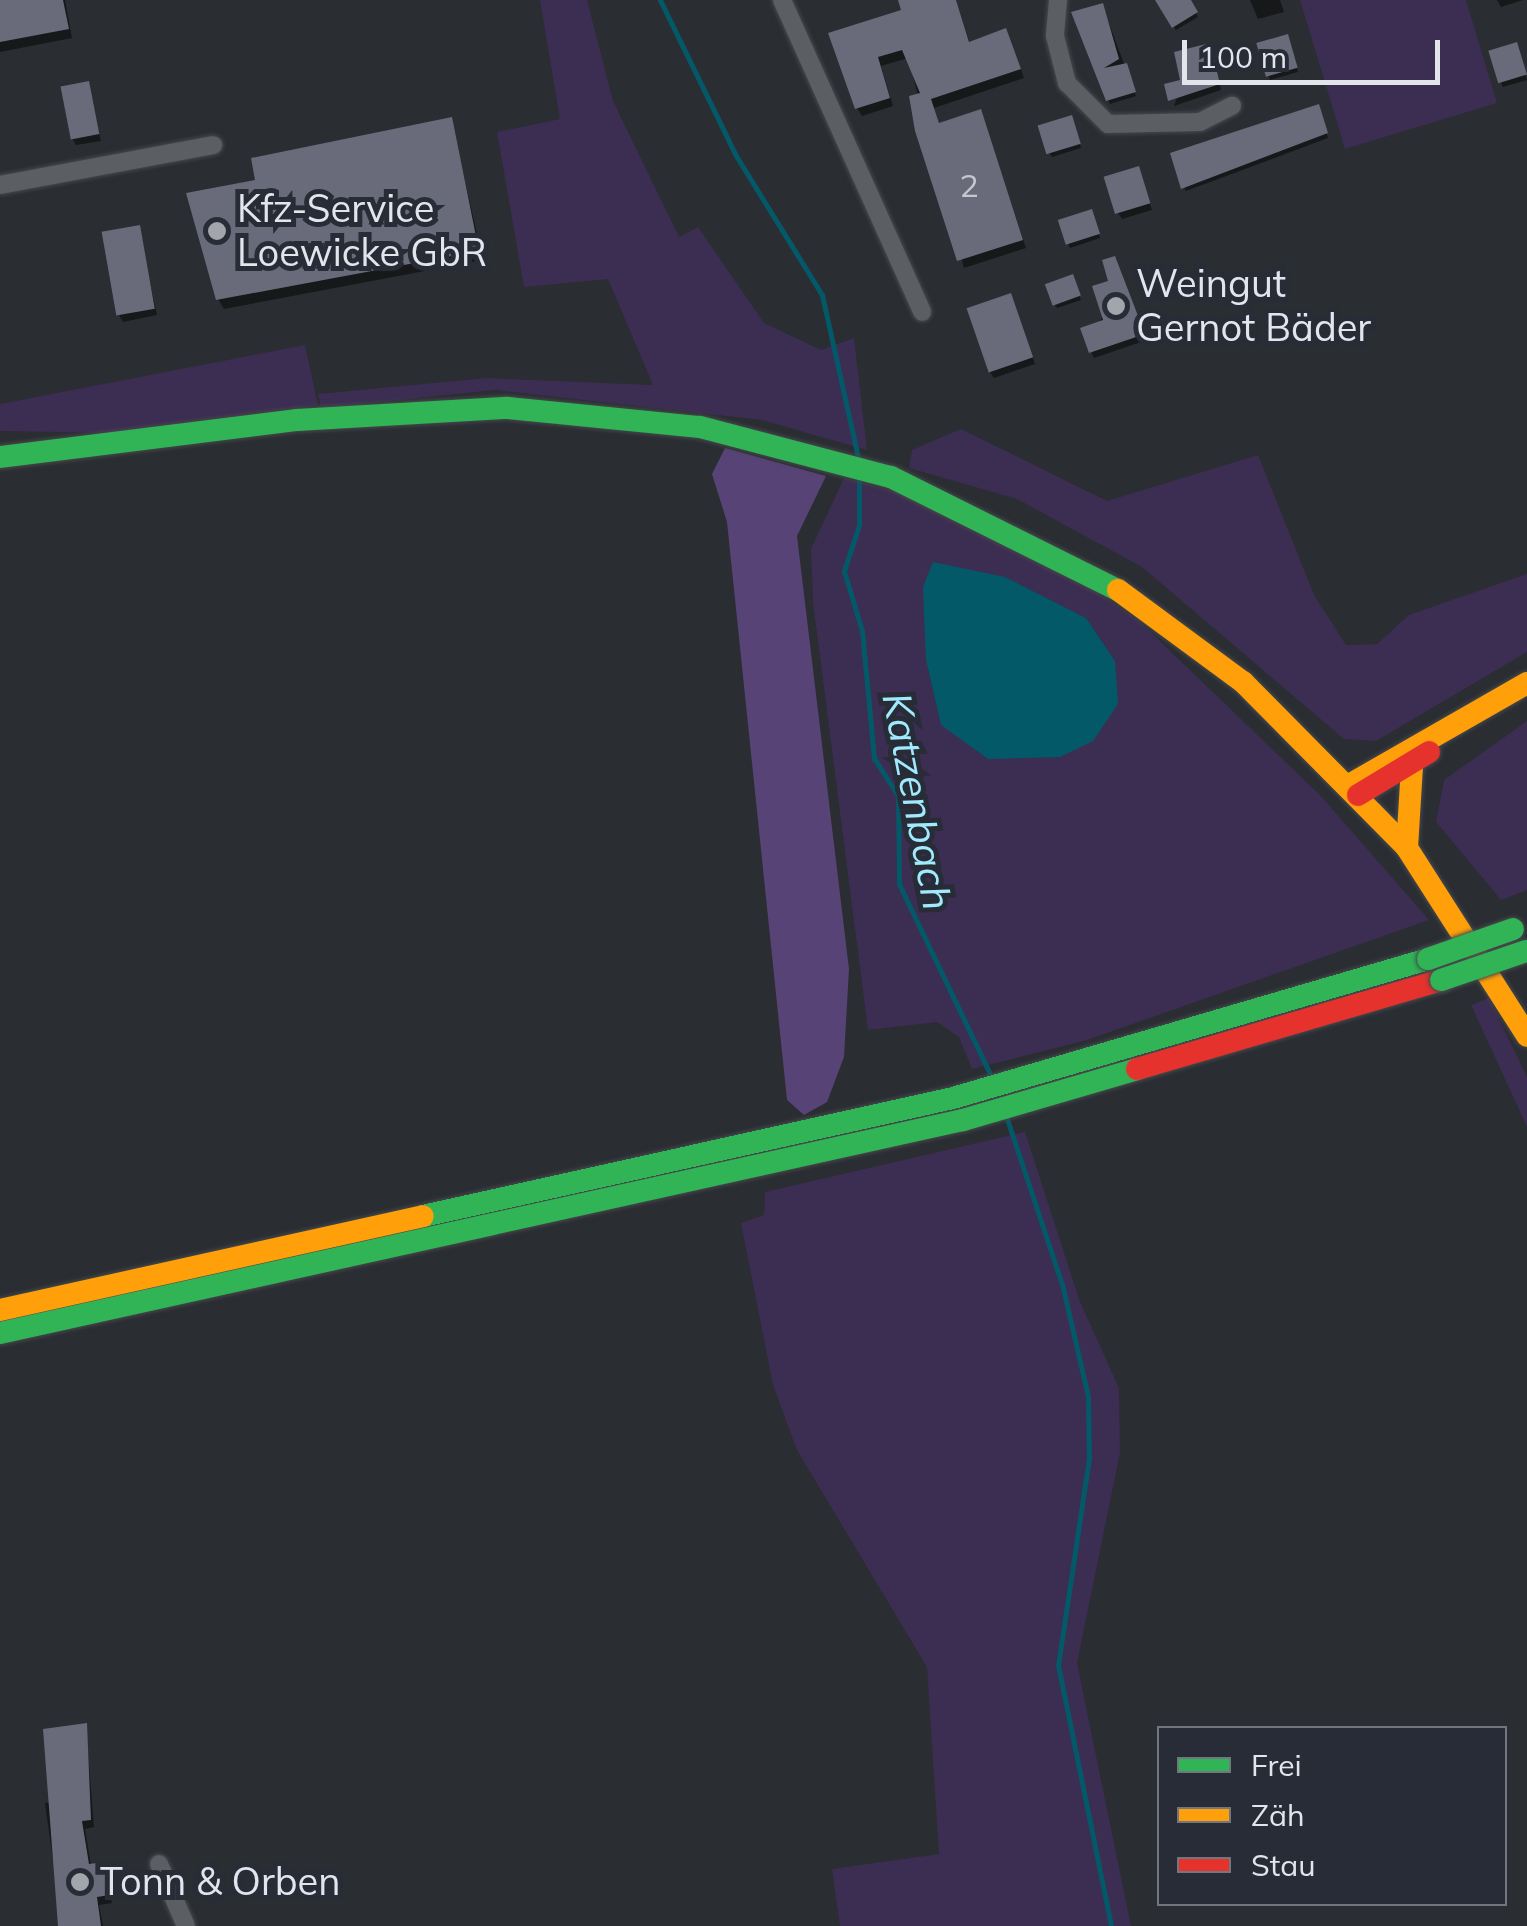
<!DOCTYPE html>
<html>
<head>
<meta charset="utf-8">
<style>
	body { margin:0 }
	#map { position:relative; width:1527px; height:1926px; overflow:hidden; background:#2a2d32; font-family:Mulish,sans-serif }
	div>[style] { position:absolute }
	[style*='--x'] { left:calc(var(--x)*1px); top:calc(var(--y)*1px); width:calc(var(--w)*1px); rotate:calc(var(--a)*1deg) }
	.green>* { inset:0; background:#3c2d52 }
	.forest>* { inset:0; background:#584376 }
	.water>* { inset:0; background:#045969 }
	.shadow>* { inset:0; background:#0007 }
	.stream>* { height:5px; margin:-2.5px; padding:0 2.5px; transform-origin:2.5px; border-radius:2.5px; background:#045969 }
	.building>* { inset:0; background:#696b7a; transform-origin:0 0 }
	.roads { filter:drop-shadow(0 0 2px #45484c) drop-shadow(0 0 2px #45484c) }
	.street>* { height:18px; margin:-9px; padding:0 9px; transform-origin:9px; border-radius:9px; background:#5b5e62 }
	.fast>* { height:22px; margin:-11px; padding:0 11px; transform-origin:11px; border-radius:11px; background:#30b455 }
	.slow>* { height:22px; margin:-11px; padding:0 11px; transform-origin:11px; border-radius:11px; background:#ff9f0a }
	.jam>* { height:22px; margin:-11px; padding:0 11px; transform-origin:11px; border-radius:11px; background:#e5322d }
	.bridges { filter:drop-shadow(0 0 2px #45484c) drop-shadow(0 0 2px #45484c) }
	.fast-bridge>* { height:22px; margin:-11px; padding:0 11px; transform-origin:11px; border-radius:11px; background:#30b455 }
	.dots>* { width:28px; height:28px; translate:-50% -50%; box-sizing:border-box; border:5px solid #272c36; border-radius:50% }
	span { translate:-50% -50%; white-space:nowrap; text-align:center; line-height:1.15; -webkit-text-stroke:10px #272c36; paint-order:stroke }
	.number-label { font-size:32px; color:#c4c7d0 }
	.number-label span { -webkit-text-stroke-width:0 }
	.poi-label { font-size:38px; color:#e2e6ec }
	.left { translate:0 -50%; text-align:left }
	.water-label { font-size:40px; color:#a1eafe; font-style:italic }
	.legend { position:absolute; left:1157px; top:1726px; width:350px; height:180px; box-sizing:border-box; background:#272c36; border:2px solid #72767f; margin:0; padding:12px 18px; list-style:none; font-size:30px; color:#e2e6ec }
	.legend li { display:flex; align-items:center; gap:20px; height:50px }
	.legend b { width:50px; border:2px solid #72767f }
	.scale { position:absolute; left:1182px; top:40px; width:258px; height:45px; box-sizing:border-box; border:5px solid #e2e6ec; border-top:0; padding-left:12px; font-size:30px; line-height:35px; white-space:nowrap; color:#e2e6ec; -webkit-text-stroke:8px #272c36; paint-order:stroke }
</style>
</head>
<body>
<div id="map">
	<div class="green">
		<div style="clip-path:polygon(540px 0,587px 0,613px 101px,679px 237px,698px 227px,764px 323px,821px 350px,854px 338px,867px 450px,762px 420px,495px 390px,321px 408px,318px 394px,487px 378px,653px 385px,608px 279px,524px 287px,497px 132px,560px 119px)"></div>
		<div style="clip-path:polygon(1300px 0,1466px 0,1497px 103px,1345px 149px)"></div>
		<div style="clip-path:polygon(305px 345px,318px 405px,112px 433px,0 431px,0 404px)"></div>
		<div style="clip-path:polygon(961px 429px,1107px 501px,1258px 455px,1314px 595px,1346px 645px,1377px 644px,1409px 615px,1527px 574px,1527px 652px,1376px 741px,1344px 739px,1142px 567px,1017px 499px,909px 468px,912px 450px)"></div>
		<div style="clip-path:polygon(evenodd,844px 478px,919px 498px,1050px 560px,1139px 621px,1322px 797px,1429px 920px,1087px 1040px,972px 1069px,959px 1037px,937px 1022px,868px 1030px,813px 602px,811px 549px,844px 478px,1005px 577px,1086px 618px,1115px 661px,988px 759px,941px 724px,926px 660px,1005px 577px)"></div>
		<div style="clip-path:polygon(1527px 721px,1527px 890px,1501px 900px,1436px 822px,1444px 780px)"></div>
		<div style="clip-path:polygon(1489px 998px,1527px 1077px,1527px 1127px,1471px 1005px)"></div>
		<div style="clip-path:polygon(1025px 1132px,1080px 1302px,1119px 1388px,1120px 1453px,1077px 1663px,1131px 1926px,840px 1926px,832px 1869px,939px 1854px,927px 1667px,797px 1450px,773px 1385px,741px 1223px,764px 1215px,765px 1192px)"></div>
	</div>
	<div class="forest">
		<div style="clip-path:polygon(725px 448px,826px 476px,797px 536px,849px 969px,844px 1057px,827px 1102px,804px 1115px,787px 1100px,727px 522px,712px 474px)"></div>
	</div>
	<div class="water">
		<div style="clip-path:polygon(933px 562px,1005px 577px,1086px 618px,1115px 661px,1118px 704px,1093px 741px,1060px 757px,988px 759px,941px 725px,926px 660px,923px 587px)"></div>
	</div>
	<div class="shadow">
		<div style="clip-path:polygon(0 0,65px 0,72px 38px,0 52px)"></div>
		<div style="clip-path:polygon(901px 0,956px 0,970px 44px,1010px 40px,1024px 78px,934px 108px,940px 126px,980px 112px,1026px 248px,964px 268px,908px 58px,881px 66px,893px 106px,862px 116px,857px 108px,831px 35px,905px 12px)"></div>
		<div style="clip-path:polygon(1158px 0,1188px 0,1198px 17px,1176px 30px)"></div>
		<div style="clip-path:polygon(1250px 0,1280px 0,1284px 12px,1258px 19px)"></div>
		<div style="clip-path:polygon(1497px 0,1523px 0,1501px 7px)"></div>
		<div style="clip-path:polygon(1104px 10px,1136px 96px,1110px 104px,1074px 14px)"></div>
		<div style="clip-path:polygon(1289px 41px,1298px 72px,1270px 80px,1259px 45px)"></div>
		<div style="clip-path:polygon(1518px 49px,1527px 80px,1503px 87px,1501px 83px)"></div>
		<div style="clip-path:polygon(1212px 52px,1221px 90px,1174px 106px,1183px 82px)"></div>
		<div style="clip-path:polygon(87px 84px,101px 141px,76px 145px,72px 138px)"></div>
		<div style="clip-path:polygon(1320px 111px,1328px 138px,1186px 191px,1184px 188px)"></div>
		<div style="clip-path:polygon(451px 120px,483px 260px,224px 309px,218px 299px,258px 182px)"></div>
		<div style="clip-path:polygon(1073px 122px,1081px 148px,1052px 157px,1050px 154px)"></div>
		<div style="clip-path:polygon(1141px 176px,1152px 210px,1122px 219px,1118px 213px)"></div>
		<div style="clip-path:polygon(1093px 216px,1100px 238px,1070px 248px,1068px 244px)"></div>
		<div style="clip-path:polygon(138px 228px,157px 315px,123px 322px,119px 315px)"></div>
		<div style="clip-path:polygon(1118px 265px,1147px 340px,1094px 358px,1091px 352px)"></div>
		<div style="clip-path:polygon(1074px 281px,1081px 300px,1057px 308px,1054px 304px)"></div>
		<div style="clip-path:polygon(1013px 302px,1035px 364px,994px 378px,990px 372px)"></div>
		<div style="clip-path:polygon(86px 1726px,94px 1827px,85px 1829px,91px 1866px,103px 1864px,112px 1903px,99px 1905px,103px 1926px,62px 1926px,45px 1803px,56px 1801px)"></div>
	</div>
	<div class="stream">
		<div style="--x:660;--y:0;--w:171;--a:64"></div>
		<div style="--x:735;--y:154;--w:166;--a:58.3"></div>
		<div style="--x:822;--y:295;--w:171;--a:77.5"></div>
		<div style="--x:859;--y:478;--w:47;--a:90"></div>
		<div style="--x:859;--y:525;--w:48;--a:108.1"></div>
		<div style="--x:844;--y:571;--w:63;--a:73.3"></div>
		<div style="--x:862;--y:631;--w:128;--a:84.6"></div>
		<div style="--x:874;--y:758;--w:45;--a:57.7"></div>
		<div style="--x:898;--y:796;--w:88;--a:89.3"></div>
		<div style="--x:899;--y:884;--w:213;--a:64.4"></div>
		<div style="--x:1007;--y:1119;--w:174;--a:71.6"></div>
		<div style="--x:1062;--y:1284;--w:116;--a:77"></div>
		<div style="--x:1088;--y:1397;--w:61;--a:89.1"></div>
		<div style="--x:1089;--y:1458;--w:209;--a:98.5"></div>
		<div style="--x:1058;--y:1665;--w:266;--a:78.5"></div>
	</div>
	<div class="building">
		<div style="clip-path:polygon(0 0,63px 0,69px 29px,0 42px)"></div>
		<div style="clip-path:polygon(898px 0,956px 0,969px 42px,1006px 28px,1021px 69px,931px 99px,939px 123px,981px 109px,1023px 240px,957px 261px,915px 131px,909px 96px,920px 93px,902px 50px,878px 57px,890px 98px,855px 109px,828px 33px,901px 10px)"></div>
		<div style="clip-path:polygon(1155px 0,1191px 0,1198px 12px,1172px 28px)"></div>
		<div style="clip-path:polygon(1103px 3px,1119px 59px,1104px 68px,1127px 63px,1136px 92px,1106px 101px,1071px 12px)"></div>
		<div style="left:1288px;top:34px;width:35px;height:33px;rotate:74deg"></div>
		<div style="left:1517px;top:42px;width:34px;height:30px;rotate:73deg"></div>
		<div style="clip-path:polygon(1210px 43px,1220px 84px,1168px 101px,1164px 84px,1180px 80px,1174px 52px)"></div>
		<div style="left:89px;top:81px;width:54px;height:29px;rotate:79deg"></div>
		<div style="clip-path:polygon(1319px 104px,1328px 133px,1181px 189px,1170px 153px)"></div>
		<div style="left:1072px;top:115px;width:30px;height:36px;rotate:73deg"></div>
		<div style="clip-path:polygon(452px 117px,479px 251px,216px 300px,186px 193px,255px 180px,251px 158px)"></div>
		<div style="left:1139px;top:166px;width:39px;height:37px;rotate:73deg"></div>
		<div style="left:1092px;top:209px;width:26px;height:36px;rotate:72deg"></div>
		<div style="left:140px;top:225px;width:85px;height:39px;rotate:80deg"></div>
		<div style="clip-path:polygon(1115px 256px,1145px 334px,1089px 353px,1080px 328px,1103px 320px,1092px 286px,1108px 281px,1102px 260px)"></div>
		<div style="left:1073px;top:274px;width:23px;height:30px;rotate:70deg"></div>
		<div style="left:1011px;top:293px;width:68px;height:47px;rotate:71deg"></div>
		<div style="clip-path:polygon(87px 1723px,91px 1820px,82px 1821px,89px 1864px,105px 1862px,110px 1895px,97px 1897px,101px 1926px,58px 1926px,43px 1729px)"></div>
	</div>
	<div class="roads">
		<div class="street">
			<div style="--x:782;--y:0;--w:342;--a:65.8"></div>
			<div style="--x:1058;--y:0;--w:36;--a:95"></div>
			<div style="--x:1055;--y:36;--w:49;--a:75.7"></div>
			<div style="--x:1067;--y:83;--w:58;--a:45"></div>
			<div style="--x:1108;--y:124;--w:92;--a:-1.2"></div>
			<div style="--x:1200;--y:122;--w:36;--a:-27"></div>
			<div style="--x:0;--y:185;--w:217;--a:-10.6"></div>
			<div style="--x:159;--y:1864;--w:68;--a:66.5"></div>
		</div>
		<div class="fast">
			<div style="--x:0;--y:457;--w:299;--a:-7.1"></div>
			<div style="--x:297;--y:420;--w:211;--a:-3.3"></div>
			<div style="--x:508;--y:408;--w:193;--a:5.7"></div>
			<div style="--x:700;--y:427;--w:197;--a:14.7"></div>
			<div style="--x:891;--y:477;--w:254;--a:26.5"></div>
			<div style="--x:423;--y:1216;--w:543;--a:-12.55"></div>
			<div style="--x:953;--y:1098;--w:495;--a:-16.3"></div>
			<div style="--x:0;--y:1333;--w:986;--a:-12.47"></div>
			<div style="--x:963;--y:1120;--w:181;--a:-16.3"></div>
		</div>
		<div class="slow">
			<div style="--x:1118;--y:590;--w:155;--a:36.4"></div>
			<div style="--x:1243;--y:682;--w:233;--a:45.3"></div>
			<div style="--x:1407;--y:848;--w:223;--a:57.4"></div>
			<div style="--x:1349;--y:785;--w:205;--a:-29.8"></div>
			<div style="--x:1407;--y:848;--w:81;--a:-86.5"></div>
			<div style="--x:0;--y:1310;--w:433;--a:-12.5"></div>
		</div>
		<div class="jam">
			<div style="--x:1358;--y:795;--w:83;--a:-31.2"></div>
			<div style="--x:1137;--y:1069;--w:317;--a:-16.3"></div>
		</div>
	</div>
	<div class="bridges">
		<div class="fast-bridge">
			<div style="--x:1428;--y:959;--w:90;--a:-19.4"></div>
			<div style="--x:1441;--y:980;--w:90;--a:-18.8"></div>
		</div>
	</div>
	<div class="dots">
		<div style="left:217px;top:231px;background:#a2a5ab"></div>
		<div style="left:1116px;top:306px;background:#a2a5ab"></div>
		<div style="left:80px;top:1882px;background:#a2a5ab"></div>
	</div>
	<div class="number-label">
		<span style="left:969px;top:185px">2</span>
	</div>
	<div class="poi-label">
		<span class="left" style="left:237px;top:231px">Kfz-Service<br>Loewicke GbR</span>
		<span class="left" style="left:1136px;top:306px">Weingut<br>Gernot Bäder</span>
		<span class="left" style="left:100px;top:1882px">Tonn &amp; Orben</span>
	</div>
	<div class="water-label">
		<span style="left:918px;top:801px;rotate:79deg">Katzenbach</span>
	</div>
	<ul class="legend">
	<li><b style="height:12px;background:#30b455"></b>Frei</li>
	<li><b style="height:12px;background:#ff9f0a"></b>Zäh</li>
	<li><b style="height:12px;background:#e5322d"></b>Stau</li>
	</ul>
	<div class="scale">100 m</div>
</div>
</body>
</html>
